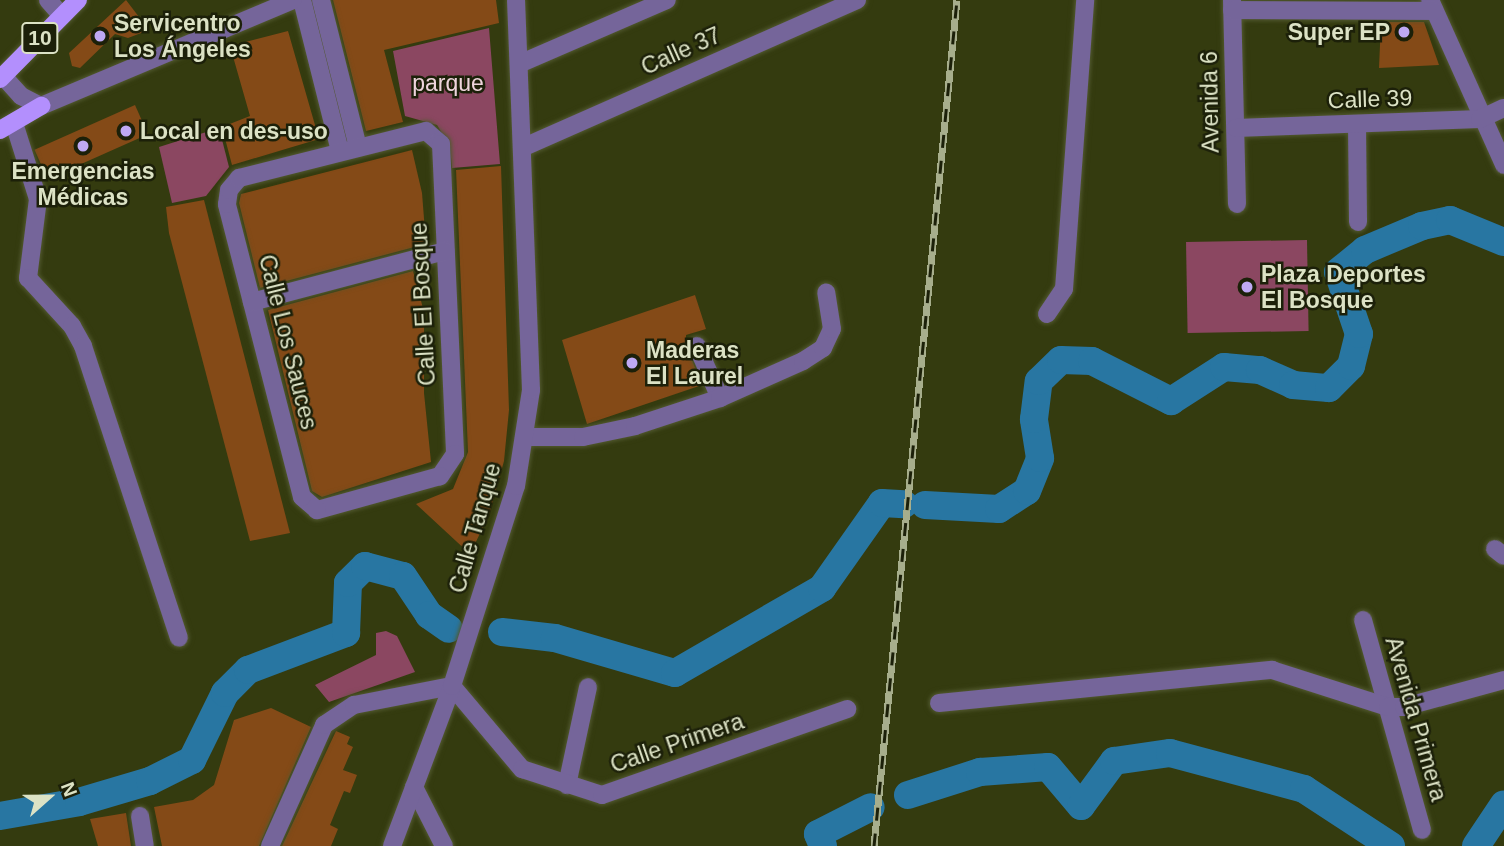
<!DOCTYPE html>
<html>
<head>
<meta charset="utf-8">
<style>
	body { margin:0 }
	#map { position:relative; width:1504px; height:846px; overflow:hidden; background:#343b0f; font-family:Arial,sans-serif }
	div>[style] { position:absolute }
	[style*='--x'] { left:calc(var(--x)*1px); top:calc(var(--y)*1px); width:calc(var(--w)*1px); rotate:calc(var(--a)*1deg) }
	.green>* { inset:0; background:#8b4761; transform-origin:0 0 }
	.river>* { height:28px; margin:-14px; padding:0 14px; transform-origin:14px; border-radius:14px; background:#2876a2 }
	.building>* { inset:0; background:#844a17; transform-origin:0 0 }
	.roads { filter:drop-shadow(0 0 2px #525930) drop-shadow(0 0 2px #525930) }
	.minor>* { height:18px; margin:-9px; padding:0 9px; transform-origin:9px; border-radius:9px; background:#75659a }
	.major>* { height:18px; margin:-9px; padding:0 9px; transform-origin:9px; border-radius:9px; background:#b38ffd }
	.rail>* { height:7px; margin-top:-3.5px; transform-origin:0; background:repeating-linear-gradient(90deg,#1c2009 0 13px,#a7ae8c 0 26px); box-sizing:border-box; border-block:2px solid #a7ae8c }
	.dots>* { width:19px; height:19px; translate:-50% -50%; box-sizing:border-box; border:4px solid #1c2009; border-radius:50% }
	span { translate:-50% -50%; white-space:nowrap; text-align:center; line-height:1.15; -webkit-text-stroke:5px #1c2009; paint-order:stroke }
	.shield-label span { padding:2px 5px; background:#1c2009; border:2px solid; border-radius:5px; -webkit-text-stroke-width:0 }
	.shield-label { font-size:21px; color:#dce2c5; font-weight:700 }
	.poi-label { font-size:23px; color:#dce2c5; font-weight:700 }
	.left { translate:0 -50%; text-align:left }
	.right { translate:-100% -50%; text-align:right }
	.street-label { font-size:23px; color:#dce2c5 }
	.park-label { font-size:23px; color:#eed4dc }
	.north { position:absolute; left:14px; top:762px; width:70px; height:70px; -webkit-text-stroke:5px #1c2009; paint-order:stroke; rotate:69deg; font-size:19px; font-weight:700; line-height:28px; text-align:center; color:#dce2c5 }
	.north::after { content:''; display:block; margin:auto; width:24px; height:32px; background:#dce2c5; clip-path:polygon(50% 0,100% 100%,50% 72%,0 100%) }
</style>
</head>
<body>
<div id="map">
	<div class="green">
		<div style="clip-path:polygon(489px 28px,500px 164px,452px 168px,450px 146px,437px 125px,405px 116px,393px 51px)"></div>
		<div style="clip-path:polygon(219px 128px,229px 167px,206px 196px,172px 203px,159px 147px)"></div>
		<div style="left:1307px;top:240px;width:91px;height:121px;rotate:89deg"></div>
		<div style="clip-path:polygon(386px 631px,397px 636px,415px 672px,329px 702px,315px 685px,376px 655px,376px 633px)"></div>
	</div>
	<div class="river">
		<div style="--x:925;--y:505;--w:74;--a:3.1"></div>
		<div style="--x:999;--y:509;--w:33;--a:-33"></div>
		<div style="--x:1027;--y:491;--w:35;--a:-68"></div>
		<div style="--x:1040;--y:458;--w:39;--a:-99"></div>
		<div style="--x:1034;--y:419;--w:38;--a:-83"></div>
		<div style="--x:1039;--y:381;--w:30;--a:-44"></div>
		<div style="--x:1061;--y:360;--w:31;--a:2"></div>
		<div style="--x:1092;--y:361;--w:89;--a:26.9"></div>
		<div style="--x:1171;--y:401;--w:63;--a:-32.7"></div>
		<div style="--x:1224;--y:367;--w:36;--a:5"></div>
		<div style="--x:1260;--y:370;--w:36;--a:24"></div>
		<div style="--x:1293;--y:385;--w:36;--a:5"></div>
		<div style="--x:1329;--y:388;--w:31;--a:-45"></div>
		<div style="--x:1351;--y:366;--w:33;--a:-76"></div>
		<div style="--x:1359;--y:334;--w:65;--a:-108.7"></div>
		<div style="--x:1338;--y:272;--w:35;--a:-39"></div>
		<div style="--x:1365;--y:250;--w:62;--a:-22.8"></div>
		<div style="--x:1422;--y:226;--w:29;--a:-12"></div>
		<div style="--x:1450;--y:220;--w:58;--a:22.2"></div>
		<div style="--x:502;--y:632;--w:53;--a:6.5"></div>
		<div style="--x:555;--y:638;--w:125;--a:16.3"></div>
		<div style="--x:675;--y:673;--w:170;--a:-30"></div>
		<div style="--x:822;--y:588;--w:104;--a:-54.8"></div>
		<div style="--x:882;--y:503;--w:22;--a:3"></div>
		<div style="--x:908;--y:795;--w:76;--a:-17.7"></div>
		<div style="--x:980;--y:772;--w:68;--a:-4.2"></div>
		<div style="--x:1048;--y:767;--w:51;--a:49.8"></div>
		<div style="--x:1081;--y:806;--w:56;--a:-53.7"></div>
		<div style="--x:1114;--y:761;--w:57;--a:-8.1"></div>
		<div style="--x:1170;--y:753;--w:139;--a:15"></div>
		<div style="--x:1304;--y:789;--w:104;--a:33.2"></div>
		<div style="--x:0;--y:816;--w:80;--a:-10"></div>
		<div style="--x:79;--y:802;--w:74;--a:-16.5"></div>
		<div style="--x:150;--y:781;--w:47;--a:-26.6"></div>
		<div style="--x:192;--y:760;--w:75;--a:-63.8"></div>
		<div style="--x:225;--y:693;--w:33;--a:-45"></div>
		<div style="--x:248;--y:670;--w:105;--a:-20.7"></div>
		<div style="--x:346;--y:633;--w:50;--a:-87.7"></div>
		<div style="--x:348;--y:583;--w:24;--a:-45"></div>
		<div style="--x:365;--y:566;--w:39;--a:15"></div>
		<div style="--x:403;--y:576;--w:47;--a:56.3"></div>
		<div style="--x:429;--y:615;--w:24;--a:35"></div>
		<div style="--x:823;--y:846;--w:13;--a:-113"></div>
		<div style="--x:818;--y:834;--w:59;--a:-27"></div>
		<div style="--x:1476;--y:846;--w:50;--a:-56.3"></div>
	</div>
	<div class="building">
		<div style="clip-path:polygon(126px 0,149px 30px,128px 38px,115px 34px,80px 68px,72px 66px,69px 53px)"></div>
		<div style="clip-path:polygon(333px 0,496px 0,499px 23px,384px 50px,403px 122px,366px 131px)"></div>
		<div style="clip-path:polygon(1381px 22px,1424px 22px,1439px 65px,1379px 68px)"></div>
		<div style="clip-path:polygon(288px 31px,319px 139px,232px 165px,222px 127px,250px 116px,230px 46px)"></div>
		<div style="left:135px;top:105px;width:32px;height:110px;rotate:66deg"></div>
		<div style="clip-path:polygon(412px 150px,422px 193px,426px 244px,260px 288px,239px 203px,241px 194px)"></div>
		<div style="clip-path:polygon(501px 166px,509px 410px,504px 461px,489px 515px,470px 554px,416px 504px,453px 489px,468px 452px,456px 170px)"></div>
		<div style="clip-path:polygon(204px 200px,290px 533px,250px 541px,169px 233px,166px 207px)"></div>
		<div style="clip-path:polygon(413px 271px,424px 312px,424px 393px,431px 462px,322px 497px,312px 491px,268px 310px)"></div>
		<div style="clip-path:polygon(695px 295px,706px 329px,686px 335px,686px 345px,702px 385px,587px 424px,562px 340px)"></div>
		<div style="clip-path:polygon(271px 708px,311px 727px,259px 846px,162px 846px,154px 807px,193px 800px,214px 785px,234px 720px)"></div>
		<div style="clip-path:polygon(336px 731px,350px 737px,347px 744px,353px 747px,343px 770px,357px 775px,350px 793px,344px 791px,330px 825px,338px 829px,331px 846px,282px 846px)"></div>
		<div style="clip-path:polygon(126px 813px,131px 846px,98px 846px,90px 819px)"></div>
	</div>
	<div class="roads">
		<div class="minor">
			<div style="--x:48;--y:0;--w:21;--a:49"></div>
			<div style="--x:302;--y:0;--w:156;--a:75.9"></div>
			<div style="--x:321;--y:0;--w:152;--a:75.9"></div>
			<div style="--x:1232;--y:0;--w:204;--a:88.6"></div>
			<div style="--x:1430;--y:0;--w:181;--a:65.8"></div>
			<div style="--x:1232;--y:10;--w:202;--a:0.3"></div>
			<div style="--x:519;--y:64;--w:161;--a:-23.4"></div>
			<div style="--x:3;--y:76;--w:27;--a:48"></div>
			<div style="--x:21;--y:96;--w:22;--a:27"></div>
			<div style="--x:41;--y:106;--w:273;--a:-22.8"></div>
			<div style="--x:14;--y:123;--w:80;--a:72.5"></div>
			<div style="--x:38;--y:199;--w:80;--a:97.2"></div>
			<div style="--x:28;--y:278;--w:65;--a:47.5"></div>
			<div style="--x:72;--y:326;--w:23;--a:61"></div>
			<div style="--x:83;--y:346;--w:307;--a:71.8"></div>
			<div style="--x:1357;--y:124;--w:98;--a:89.4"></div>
			<div style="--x:1236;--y:128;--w:244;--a:-2.1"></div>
			<div style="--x:1480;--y:119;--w:26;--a:-25"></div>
			<div style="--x:426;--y:131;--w:20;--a:41"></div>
			<div style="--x:441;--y:144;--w:310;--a:87.4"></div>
			<div style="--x:455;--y:454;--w:27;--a:124"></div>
			<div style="--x:440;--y:476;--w:128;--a:164.5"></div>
			<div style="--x:317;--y:510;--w:20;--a:-139"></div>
			<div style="--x:302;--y:497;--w:302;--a:-104.4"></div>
			<div style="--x:227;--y:204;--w:14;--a:-82"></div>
			<div style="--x:229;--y:190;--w:16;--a:-50"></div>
			<div style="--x:239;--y:178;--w:193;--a:-14.1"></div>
			<div style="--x:524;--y:147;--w:364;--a:-23.8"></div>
			<div style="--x:252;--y:302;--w:200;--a:-14.8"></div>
			<div style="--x:1047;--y:314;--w:30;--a:-56"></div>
			<div style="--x:1064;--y:289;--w:290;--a:-85.8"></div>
			<div style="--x:697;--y:346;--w:57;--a:66.1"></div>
			<div style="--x:524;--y:437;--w:59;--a:0"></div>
			<div style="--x:583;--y:437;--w:53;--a:-11.9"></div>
			<div style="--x:635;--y:426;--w:89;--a:-18.2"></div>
			<div style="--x:720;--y:398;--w:91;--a:-24"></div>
			<div style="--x:803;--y:361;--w:24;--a:-33"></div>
			<div style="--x:823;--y:348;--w:21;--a:-65"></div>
			<div style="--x:832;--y:329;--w:37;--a:-99"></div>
			<div style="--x:1495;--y:549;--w:11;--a:38"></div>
			<div style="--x:1363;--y:620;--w:218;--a:74.3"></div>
			<div style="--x:939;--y:703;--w:335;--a:-5.7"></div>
			<div style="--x:1272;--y:670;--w:122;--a:17.7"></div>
			<div style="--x:1388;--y:707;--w:16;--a:0"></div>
			<div style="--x:1404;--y:707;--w:104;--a:-15.1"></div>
			<div style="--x:567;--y:785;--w:100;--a:-77.9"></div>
			<div style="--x:414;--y:787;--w:66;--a:63"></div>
			<div style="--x:140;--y:816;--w:30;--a:81"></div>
			<div style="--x:270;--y:846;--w:133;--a:-65.9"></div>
			<div style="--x:324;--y:725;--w:36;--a:-34"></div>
			<div style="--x:354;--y:705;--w:100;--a:-11"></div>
			<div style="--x:452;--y:686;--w:109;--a:49.9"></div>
			<div style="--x:522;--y:769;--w:84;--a:18"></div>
			<div style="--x:602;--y:795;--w:260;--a:-19.3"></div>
			<div style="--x:392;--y:846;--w:171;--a:-69.4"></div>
			<div style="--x:452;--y:686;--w:210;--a:-72.3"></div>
			<div style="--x:516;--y:486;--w:97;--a:-81.1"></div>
			<div style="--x:531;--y:390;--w:390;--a:-92.2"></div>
		</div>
		<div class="major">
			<div style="--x:0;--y:79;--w:111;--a:-45.4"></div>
			<div style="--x:0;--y:130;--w:48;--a:-30.3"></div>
		</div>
	</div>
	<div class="rail">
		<div style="--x:874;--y:846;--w:850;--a:-84.4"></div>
	</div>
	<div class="dots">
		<div style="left:1404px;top:32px;background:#bfa9f4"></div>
		<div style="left:100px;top:36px;background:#bfa9f4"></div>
		<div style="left:126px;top:131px;background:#bfa9f4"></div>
		<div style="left:83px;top:146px;background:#bfa9f4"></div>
		<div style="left:1247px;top:287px;background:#bfa9f4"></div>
		<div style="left:632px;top:363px;background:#bfa9f4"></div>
	</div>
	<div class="shield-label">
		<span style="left:40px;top:38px">10</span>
	</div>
	<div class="poi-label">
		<span class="left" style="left:114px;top:36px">Servicentro<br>Los Ángeles</span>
		<span class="right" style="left:1390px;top:32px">Super EP</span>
		<span class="left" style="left:140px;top:131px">Local en des-uso</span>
		<span style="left:83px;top:184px">Emergencias<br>Médicas</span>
		<span class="left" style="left:1261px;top:287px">Plaza Deportes<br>El Bosque</span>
		<span class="left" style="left:646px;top:363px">Maderas<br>El Laurel</span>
	</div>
	<div class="street-label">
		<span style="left:681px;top:51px;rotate:-24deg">Calle 37</span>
		<span style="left:1370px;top:99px;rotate:-2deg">Calle 39</span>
		<span style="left:1210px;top:102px;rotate:-91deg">Avenida 6</span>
		<span style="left:423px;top:304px;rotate:-93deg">Calle El Bosque</span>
		<span style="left:288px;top:342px;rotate:76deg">Calle Los Sauces</span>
		<span style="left:475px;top:528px;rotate:-74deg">Calle Tanque</span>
		<span style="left:1416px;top:719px;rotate:74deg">Avenida Primera</span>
		<span style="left:677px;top:743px;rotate:-19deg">Calle Primera</span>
	</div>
	<div class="park-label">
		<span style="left:448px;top:83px">parque</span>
	</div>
	<div class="north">N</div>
</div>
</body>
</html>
